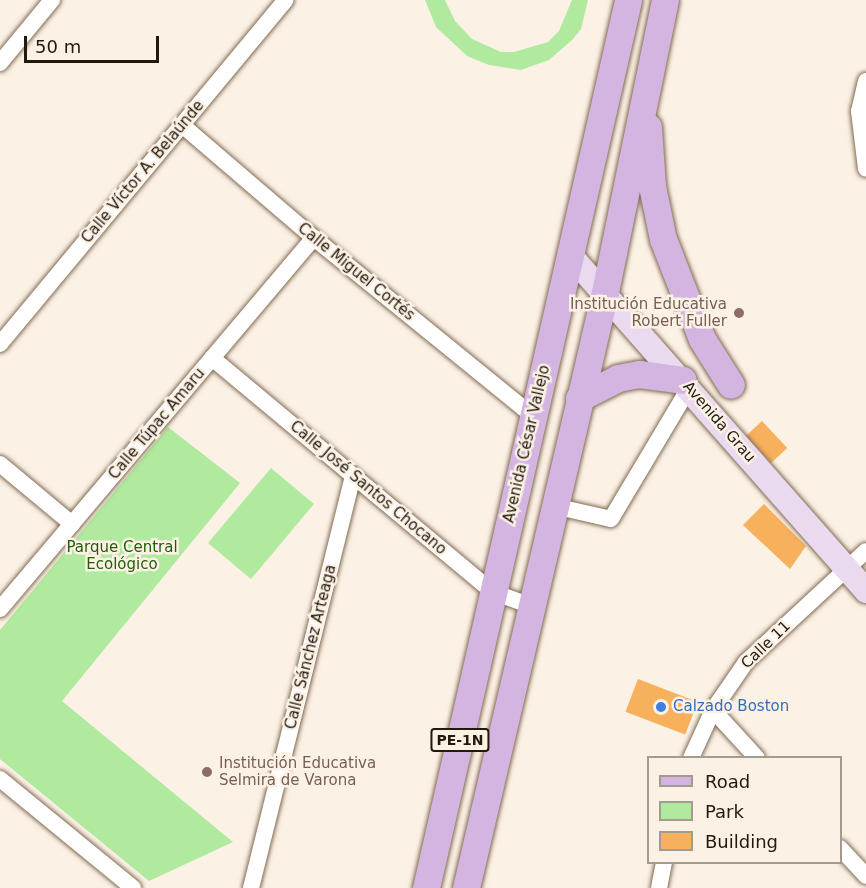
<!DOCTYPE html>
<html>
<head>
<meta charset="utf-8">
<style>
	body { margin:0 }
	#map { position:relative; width:866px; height:888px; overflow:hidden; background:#fbf1e5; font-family:"DejaVu Sans",sans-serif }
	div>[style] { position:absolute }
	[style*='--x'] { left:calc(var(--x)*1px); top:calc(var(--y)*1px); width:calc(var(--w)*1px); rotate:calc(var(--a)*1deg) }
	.green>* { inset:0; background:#b0ea9e; transform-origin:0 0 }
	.building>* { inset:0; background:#f7b05c; transform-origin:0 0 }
	.roads { filter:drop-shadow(0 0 2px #826b52) drop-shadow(0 0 2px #826b52) }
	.street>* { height:16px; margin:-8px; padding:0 8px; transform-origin:8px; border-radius:8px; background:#fff }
	.secondary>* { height:24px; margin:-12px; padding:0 12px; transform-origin:12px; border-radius:12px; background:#e9daf0 }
	.primary>* { height:27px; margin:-13.5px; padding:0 13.5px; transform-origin:13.5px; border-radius:13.5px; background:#d4b5e1 }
	.dots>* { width:16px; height:16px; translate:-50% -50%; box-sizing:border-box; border:3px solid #fbf1e5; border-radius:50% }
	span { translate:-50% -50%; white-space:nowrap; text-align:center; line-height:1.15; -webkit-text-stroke:5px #fbf1e5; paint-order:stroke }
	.shield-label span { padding:2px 4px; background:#fbf1e5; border:2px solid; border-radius:4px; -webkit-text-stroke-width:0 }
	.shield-label { font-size:14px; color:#22190f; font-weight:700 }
	.street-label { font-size:15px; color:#22190f }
	.education-label { font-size:15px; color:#785e54 }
	.right { translate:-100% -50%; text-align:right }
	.left { translate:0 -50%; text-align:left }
	.park-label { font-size:15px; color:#225d06 }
	.shop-label { font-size:15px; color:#366cbe }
	.legend { position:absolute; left:647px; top:756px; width:195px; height:108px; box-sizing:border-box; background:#fbf1e5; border:2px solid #a49b8f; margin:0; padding:8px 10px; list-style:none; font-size:18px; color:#22190f }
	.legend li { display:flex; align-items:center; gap:12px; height:30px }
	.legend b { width:30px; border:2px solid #a49b8f }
	.scale { position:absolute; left:24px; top:36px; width:135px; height:27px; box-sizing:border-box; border:3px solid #22190f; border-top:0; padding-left:8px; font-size:18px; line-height:21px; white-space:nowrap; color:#22190f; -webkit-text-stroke:4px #fbf1e5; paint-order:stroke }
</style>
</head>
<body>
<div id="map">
	<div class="green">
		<div style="clip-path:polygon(425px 0,445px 0,455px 21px,472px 39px,501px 52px,514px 52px,548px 42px,559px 31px,572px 0,588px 0,581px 29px,572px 40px,549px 60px,521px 70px,489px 65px,467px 56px,436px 27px)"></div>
		<div style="clip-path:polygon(168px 427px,240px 483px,62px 701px,233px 842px,149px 881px,0 759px,0 630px)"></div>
		<div style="left:271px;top:468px;width:56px;height:98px;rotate:40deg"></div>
	</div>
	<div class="building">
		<div style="left:762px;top:421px;width:37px;height:22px;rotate:47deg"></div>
		<div style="clip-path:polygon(764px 504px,806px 546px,790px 569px,743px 525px)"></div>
		<div style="left:638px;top:679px;width:64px;height:35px;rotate:21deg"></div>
	</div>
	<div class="roads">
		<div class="street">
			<div style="--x:0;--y:63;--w:82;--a:-50.5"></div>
			<div style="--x:866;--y:81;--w:31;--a:103"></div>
			<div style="--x:859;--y:111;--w:58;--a:83.1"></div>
			<div style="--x:182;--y:125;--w:174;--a:40.6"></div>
			<div style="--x:314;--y:238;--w:282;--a:39.1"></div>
			<div style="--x:0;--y:344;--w:447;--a:-50.3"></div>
			<div style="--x:212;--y:358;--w:366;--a:39.8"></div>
			<div style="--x:493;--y:592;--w:40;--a:20.2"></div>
			<div style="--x:0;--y:464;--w:94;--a:39.8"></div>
			<div style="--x:554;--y:506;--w:58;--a:12.8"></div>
			<div style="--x:611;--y:519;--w:152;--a:-59.2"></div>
			<div style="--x:0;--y:609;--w:486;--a:-49.8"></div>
			<div style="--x:713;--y:710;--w:65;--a:47.5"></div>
			<div style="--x:691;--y:758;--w:53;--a:-65.4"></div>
			<div style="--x:713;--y:710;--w:58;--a:-55.5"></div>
			<div style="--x:746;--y:662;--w:163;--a:-42.8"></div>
			<div style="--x:0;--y:779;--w:172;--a:39.3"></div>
			<div style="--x:840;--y:848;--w:38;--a:47"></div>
			<div style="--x:251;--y:888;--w:425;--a:-76.1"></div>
			<div style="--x:659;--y:888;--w:26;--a:-79"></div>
		</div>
		<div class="secondary">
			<div style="--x:570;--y:255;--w:448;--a:48.6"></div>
		</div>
		<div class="primary">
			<div style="--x:648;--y:127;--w:59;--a:86.1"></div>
			<div style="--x:652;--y:186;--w:54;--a:78.3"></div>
			<div style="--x:663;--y:239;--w:107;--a:68.7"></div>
			<div style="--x:702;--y:339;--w:54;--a:57.8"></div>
			<div style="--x:579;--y:398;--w:44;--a:-27.1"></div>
			<div style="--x:618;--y:378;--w:21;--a:-11"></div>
			<div style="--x:639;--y:374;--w:44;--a:7.8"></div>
			<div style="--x:426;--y:888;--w:911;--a:-77.18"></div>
			<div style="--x:466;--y:888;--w:612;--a:-76.87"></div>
			<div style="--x:605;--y:292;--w:298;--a:-78.4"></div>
		</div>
	</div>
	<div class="dots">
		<div style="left:739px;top:313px;background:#8d6e63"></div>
		<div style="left:661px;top:707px;background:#3f7fe0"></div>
		<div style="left:207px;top:772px;background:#8d6e63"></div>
	</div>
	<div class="shield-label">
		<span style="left:460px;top:740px">PE-1N</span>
	</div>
	<div class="street-label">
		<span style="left:143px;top:172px;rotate:-50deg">Calle Víctor A. Belaúnde</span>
		<span style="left:356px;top:272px;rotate:39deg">Calle Miguel Cortés</span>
		<span style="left:719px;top:422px;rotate:49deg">Avenida Grau</span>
		<span style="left:157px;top:424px;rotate:-50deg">Calle Túpac Amaru</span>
		<span style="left:527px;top:444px;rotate:-77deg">Avenida César Vallejo</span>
		<span style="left:368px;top:488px;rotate:40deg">Calle José Santos Chocano</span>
		<span style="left:766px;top:645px;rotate:-44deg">Calle 11</span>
		<span style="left:311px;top:647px;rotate:-76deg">Calle Sánchez Arteaga</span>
	</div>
	<div class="education-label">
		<span class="right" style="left:727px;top:313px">Institución Educativa<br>Robert Fuller</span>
		<span class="left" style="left:219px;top:772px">Institución Educativa<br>Selmira de Varona</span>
	</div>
	<div class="park-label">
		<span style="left:122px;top:556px">Parque Central<br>Ecológico</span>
	</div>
	<div class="shop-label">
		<span class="left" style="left:673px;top:707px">Calzado Boston</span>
	</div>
	<ul class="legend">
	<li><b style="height:8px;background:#d4b5e1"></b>Road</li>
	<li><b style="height:16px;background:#b0ea9e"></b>Park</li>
	<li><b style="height:16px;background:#f7b05c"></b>Building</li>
	</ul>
	<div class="scale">50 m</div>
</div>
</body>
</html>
